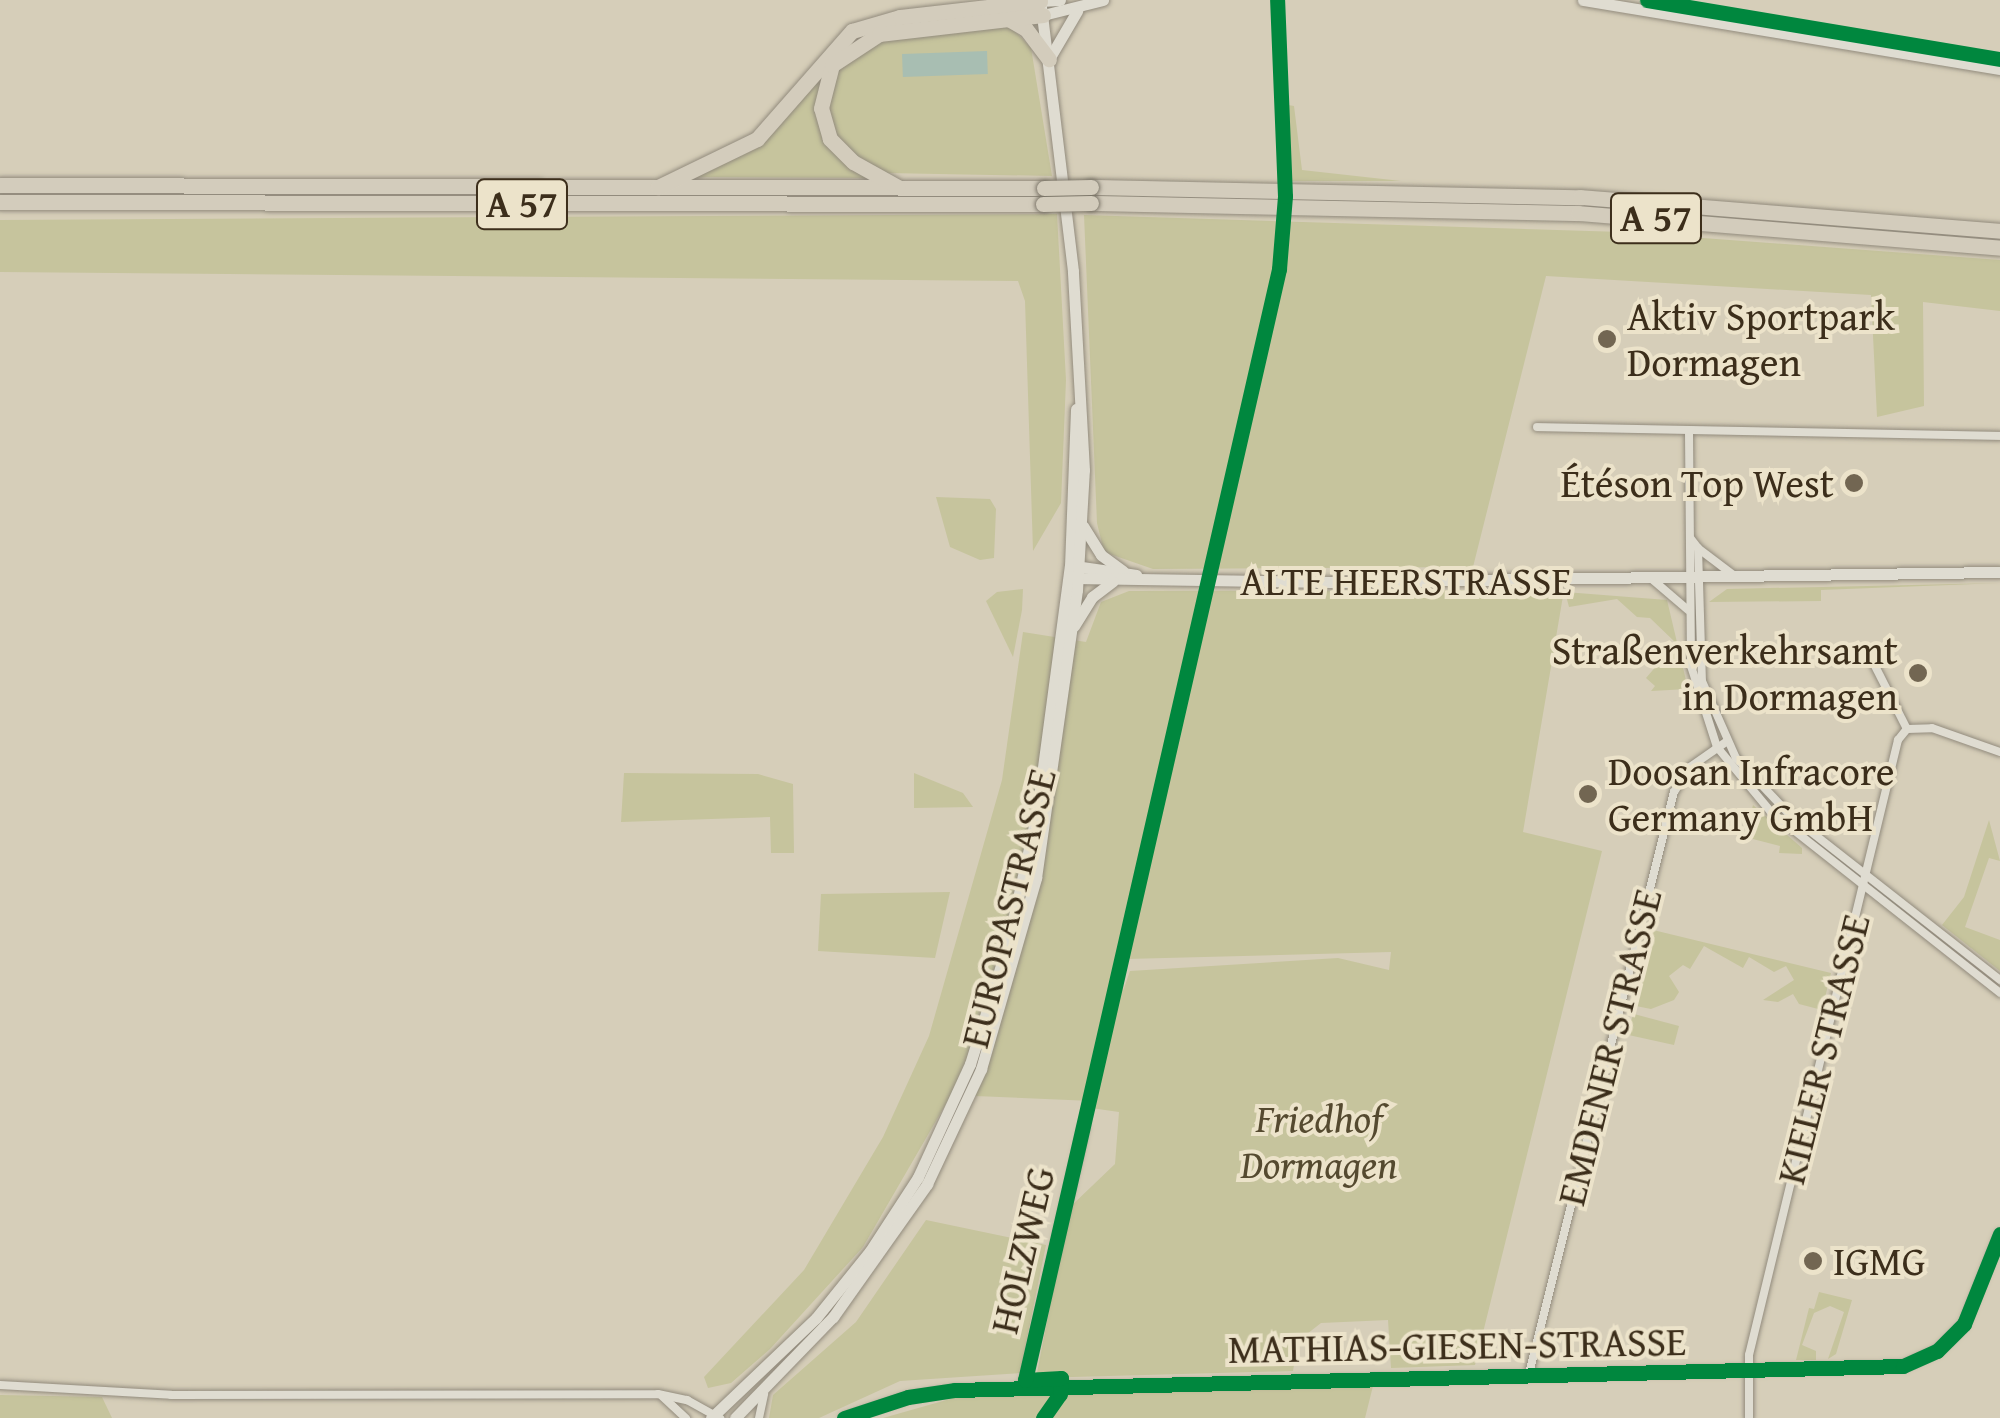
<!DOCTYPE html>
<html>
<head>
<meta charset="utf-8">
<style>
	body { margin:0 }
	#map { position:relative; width:2000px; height:1418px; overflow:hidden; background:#d6ceb9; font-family:"Gentium Book Plus",serif }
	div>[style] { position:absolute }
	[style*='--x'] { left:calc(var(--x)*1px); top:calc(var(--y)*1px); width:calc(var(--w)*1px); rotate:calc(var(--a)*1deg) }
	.green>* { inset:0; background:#c6c49d }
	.water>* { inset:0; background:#a8beb2; transform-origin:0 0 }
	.roads { filter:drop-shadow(0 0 2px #928b7d) drop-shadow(0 0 2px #928b7d) }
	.street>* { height:8px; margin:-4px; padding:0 4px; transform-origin:4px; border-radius:4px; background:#dfdcd1 }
	.secondary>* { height:11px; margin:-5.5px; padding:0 5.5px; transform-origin:5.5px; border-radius:5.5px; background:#dfdcd1 }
	.highway>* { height:15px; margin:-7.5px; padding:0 7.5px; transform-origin:7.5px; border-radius:7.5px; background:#d3ccbc }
	.bridges { filter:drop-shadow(0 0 2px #7b7568) drop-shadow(0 0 2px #7b7568) }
	.highway-bridge>* { height:15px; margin:-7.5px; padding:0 7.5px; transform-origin:7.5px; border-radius:7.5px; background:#d3ccbc }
	.cycleway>* { height:15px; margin:-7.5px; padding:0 7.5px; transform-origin:7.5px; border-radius:7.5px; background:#00873e }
	.dots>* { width:28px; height:28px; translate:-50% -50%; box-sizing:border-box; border:5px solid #ece3ca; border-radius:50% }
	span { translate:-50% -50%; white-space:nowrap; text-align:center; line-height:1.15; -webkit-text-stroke:8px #ece3ca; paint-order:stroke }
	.shield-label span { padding:2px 8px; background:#ece3ca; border:2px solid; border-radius:8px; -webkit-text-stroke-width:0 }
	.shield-label { font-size:38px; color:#3c2e1b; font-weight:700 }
	.poi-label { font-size:40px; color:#3c2e1b }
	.left { translate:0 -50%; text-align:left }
	.right { translate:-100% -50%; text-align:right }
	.street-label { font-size:40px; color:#3c2e1b }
	.park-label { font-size:40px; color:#554a30; font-style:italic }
</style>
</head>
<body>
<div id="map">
	<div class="green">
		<div style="clip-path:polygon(1010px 26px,1031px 48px,1052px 176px,886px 173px,866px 166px,833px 136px,825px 93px,836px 66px,882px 39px)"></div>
		<div style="clip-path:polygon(821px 76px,820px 125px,876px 178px,686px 177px,743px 155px,776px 130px)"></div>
		<div style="clip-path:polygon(1288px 105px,1294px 106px,1302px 170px,1401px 181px,1291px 181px)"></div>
		<div style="clip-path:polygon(1057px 214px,1066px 380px,1061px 503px,1033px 551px,1025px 301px,1018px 281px,0 272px,0 220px)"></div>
		<div style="clip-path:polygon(1084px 215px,1622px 232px,2000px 260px,2000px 311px,1923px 302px,1924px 406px,1877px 417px,1871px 295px,1546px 276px,1473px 567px,1153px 569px,1104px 552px,1097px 523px)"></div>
		<div style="clip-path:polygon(936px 497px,990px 499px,996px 509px,994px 558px,980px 560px,950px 547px)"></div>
		<div style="clip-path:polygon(2000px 583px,1821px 590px,1821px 601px,1709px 602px,1727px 589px)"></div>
		<div style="clip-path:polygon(1023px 589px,1022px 610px,1013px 657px,986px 601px,997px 592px)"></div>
		<div style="clip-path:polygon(evenodd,1539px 590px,1563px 596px,1523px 832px,1602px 851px,1475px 1365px,1391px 1368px,1388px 1320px,1321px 1323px,1298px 1341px,1293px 1371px,1036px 1378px,1069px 1208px,1115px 1164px,1119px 1112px,1091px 1108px,1092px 1101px,951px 1095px,863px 1247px,770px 1349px,731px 1383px,708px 1388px,704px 1377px,804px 1270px,883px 1137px,929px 1036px,1002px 780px,1023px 632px,1086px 642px,1101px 602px,1129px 591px,1539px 590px,1391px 952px,1389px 970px,1338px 958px,1130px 971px,1123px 991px,1126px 959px,1391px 952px)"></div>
		<div style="clip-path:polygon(1565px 592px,1667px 600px,1688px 689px,1651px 691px,1655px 686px,1646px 678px,1676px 643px,1650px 618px,1637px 617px,1617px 599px,1569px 607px)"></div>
		<div style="clip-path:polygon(624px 773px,758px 774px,793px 784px,794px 853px,771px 853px,770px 817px,621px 822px)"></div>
		<div style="clip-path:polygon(914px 773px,963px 793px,973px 807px,914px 808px)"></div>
		<div style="clip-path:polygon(1753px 805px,1802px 848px,1802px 854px,1779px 853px,1780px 846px,1745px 837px)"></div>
		<div style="clip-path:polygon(1989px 820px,2000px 861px,1989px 858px,1965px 927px,2000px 940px,2000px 971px,1942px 925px,1964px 897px)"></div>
		<div style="clip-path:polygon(950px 892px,935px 958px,818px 951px,821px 894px)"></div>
		<div style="clip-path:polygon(1649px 929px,1831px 973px,1822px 1010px,1799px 1004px,1793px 994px,1778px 1002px,1763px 1000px,1794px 980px,1786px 966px,1774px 972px,1749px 957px,1743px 968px,1704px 946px,1690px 969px,1683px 965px,1669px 976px,1679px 992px,1674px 1000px,1651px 1009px,1636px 1006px,1631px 1001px)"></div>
		<div style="clip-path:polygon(1634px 1014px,1679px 1026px,1674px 1045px,1624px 1034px)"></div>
		<div style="clip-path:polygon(926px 1220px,1046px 1245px,1020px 1373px,900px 1381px,819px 1418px,769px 1418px,773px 1395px,856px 1322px)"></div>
		<div style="clip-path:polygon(1819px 1292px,1852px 1300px,1836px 1354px,1828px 1359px,1844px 1312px,1830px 1306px,1814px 1313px,1802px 1345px,1816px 1351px,1816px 1360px,1796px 1360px,1809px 1308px,1814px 1309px)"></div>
		<div style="clip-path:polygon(1373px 1386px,1365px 1418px,883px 1418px,957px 1397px)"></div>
		<div style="clip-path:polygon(0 1395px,102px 1397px,112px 1418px,0 1418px)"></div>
	</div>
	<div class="water">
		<div style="left:987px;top:51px;width:23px;height:85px;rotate:88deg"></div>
	</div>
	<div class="roads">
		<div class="street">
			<div style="--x:1537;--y:427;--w:463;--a:1.1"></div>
			<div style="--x:1689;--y:433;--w:233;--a:89.5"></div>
			<div style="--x:1691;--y:666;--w:85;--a:72.2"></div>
			<div style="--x:1717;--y:747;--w:85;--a:50.3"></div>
			<div style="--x:1771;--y:812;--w:292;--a:38.3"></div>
			<div style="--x:1691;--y:539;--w:11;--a:52"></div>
			<div style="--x:1698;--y:548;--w:133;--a:88.3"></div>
			<div style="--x:1702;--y:681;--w:84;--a:66.2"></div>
			<div style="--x:1736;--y:758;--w:80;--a:46.5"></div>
			<div style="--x:1791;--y:816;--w:266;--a:38.1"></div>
			<div style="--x:1699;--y:549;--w:41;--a:37.1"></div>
			<div style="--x:1653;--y:580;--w:46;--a:40.6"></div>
			<div style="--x:1873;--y:662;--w:75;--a:63.1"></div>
			<div style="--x:1529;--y:1374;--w:600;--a:-76.01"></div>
			<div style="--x:1674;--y:792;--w:30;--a:-57"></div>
			<div style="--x:1690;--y:767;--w:44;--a:-34.8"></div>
			<div style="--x:0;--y:1385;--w:171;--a:3.3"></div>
			<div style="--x:171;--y:1395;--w:487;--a:-0.1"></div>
			<div style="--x:658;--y:1394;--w:30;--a:12"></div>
			<div style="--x:687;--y:1400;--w:38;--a:29"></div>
			<div style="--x:1023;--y:1388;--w:268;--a:-76.8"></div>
			<div style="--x:662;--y:1396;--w:33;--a:43"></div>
			<div style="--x:759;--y:1418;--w:25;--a:-78"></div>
			<div style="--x:844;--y:1418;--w:67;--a:-18.2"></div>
			<div style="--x:908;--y:1397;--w:48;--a:-8.5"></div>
			<div style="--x:955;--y:1390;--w:948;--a:-1.45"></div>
			<div style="--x:1903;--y:1366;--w:37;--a:-24"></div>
			<div style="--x:1937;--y:1351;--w:38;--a:-45"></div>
			<div style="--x:1964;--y:1324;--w:97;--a:-68.2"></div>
			<div style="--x:1749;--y:1418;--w:63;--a:-90"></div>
			<div style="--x:1749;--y:1355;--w:633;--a:-76.38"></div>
			<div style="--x:1898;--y:740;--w:14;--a:-51"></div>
			<div style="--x:1907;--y:729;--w:25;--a:-2"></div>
			<div style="--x:1932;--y:728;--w:72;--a:19.4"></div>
		</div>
		<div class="secondary">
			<div style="--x:1583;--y:0;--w:423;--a:9.4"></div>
			<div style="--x:1040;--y:1;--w:20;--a:-3"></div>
			<div style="--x:1043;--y:15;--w:62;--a:-14"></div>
			<div style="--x:1049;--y:59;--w:56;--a:-59.7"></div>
			<div style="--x:1083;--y:526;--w:34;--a:58"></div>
			<div style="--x:1101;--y:555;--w:27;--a:36"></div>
			<div style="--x:1075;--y:566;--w:62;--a:8.4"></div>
			<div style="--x:1073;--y:578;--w:258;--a:0.9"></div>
			<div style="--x:1331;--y:582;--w:669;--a:-0.86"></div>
			<div style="--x:1074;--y:626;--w:34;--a:-58"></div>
			<div style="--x:1092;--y:597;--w:26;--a:-37"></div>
			<div style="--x:711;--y:1418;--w:145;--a:-43.6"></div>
			<div style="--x:816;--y:1318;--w:86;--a:-51.1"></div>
			<div style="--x:870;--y:1251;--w:88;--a:-57"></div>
			<div style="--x:918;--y:1177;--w:124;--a:-65.3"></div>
			<div style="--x:970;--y:1064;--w:127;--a:-72.6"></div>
			<div style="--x:1008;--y:943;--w:134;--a:-77.5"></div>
			<div style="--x:1037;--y:812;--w:248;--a:-82.4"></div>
			<div style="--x:1070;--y:566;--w:157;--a:-87.8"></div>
			<div style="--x:735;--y:1418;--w:141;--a:-45.9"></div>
			<div style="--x:833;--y:1317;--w:163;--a:-54.7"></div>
			<div style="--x:927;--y:1184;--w:127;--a:-64.8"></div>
			<div style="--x:981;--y:1069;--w:199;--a:-73.9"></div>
			<div style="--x:1036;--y:878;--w:291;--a:-81.9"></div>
			<div style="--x:1077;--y:590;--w:120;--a:-86.7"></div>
			<div style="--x:1084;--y:470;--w:199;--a:-93.2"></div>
			<div style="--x:1073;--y:271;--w:265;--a:-96.9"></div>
		</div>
		<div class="highway">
			<div style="--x:1005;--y:17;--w:24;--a:30"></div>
			<div style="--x:1026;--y:29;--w:38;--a:53"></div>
			<div style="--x:0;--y:185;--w:1044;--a:0.16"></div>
			<div style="--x:658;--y:187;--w:110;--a:-25.9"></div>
			<div style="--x:757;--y:139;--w:144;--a:-48.7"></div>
			<div style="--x:852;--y:31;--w:50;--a:-16.3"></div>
			<div style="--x:900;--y:17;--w:141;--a:-6.5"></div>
			<div style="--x:898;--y:187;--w:51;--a:-150.9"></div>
			<div style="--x:853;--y:162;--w:33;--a:-135"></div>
			<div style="--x:830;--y:139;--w:32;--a:-106"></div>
			<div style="--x:821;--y:108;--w:44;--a:-75.7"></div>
			<div style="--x:832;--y:65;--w:56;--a:-33.4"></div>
			<div style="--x:879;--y:34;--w:165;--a:-6.6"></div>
			<div style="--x:1091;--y:187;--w:489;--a:1.2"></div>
			<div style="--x:1580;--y:197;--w:421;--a:4.6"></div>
			<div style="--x:0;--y:202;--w:1043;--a:0.11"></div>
			<div style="--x:1091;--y:203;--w:487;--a:1.2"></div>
			<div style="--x:1578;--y:213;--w:423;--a:4.7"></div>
		</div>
	</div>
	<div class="bridges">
		<div class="highway-bridge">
			<div style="--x:1044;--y:188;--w:47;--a:-1.2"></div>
			<div style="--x:1043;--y:204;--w:48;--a:-1.2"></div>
		</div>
	</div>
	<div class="cycleway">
		<div style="--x:1647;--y:0;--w:358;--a:9.5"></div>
		<div style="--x:844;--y:1418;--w:67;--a:-18.2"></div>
		<div style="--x:908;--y:1397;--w:48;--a:-8.5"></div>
		<div style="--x:955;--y:1390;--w:948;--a:-1.45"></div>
		<div style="--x:1903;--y:1366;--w:37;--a:-24"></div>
		<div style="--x:1937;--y:1351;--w:38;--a:-45"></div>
		<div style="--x:1964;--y:1324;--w:97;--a:-68.2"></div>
		<div style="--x:1043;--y:1418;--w:29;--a:-55"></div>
		<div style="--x:1060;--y:1394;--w:16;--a:-86"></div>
		<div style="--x:1061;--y:1378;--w:36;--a:177"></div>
		<div style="--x:1025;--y:1380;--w:1140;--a:-77.12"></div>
		<div style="--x:1279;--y:269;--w:73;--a:-85.3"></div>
		<div style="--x:1285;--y:196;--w:196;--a:-92.3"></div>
	</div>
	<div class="dots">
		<div style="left:1607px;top:339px;background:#726652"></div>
		<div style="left:1854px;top:483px;background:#726652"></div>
		<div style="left:1918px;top:673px;background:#726652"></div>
		<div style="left:1588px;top:794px;background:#726652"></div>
		<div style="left:1813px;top:1261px;background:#726652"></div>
	</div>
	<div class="shield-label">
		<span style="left:522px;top:204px">A 57</span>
		<span style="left:1656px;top:218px">A 57</span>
	</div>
	<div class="poi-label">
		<span class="left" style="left:1627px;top:339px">Aktiv Sportpark<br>Dormagen</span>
		<span class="right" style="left:1834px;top:483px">Étéson Top West</span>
		<span class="right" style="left:1898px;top:673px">Straßenverkehrsamt<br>in Dormagen</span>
		<span class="left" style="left:1608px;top:794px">Doosan Infracore<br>Germany GmbH</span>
		<span class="left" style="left:1833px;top:1261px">IGMG</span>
	</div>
	<div class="street-label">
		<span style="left:1406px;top:581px">ALTE HEERSTRASSE</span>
		<span style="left:1008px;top:908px;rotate:-76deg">EUROPASTRASSE</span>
		<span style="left:1609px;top:1047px;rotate:-76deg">EMDENER STRASSE</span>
		<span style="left:1823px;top:1049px;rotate:-76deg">KIELER STRASSE</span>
		<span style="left:1022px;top:1250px;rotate:-77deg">HOLZWEG</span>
		<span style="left:1457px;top:1345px;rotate:-1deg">MATHIAS-GIESEN-STRASSE</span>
	</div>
	<div class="park-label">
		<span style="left:1319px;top:1141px">Friedhof<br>Dormagen</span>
	</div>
</div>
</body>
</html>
